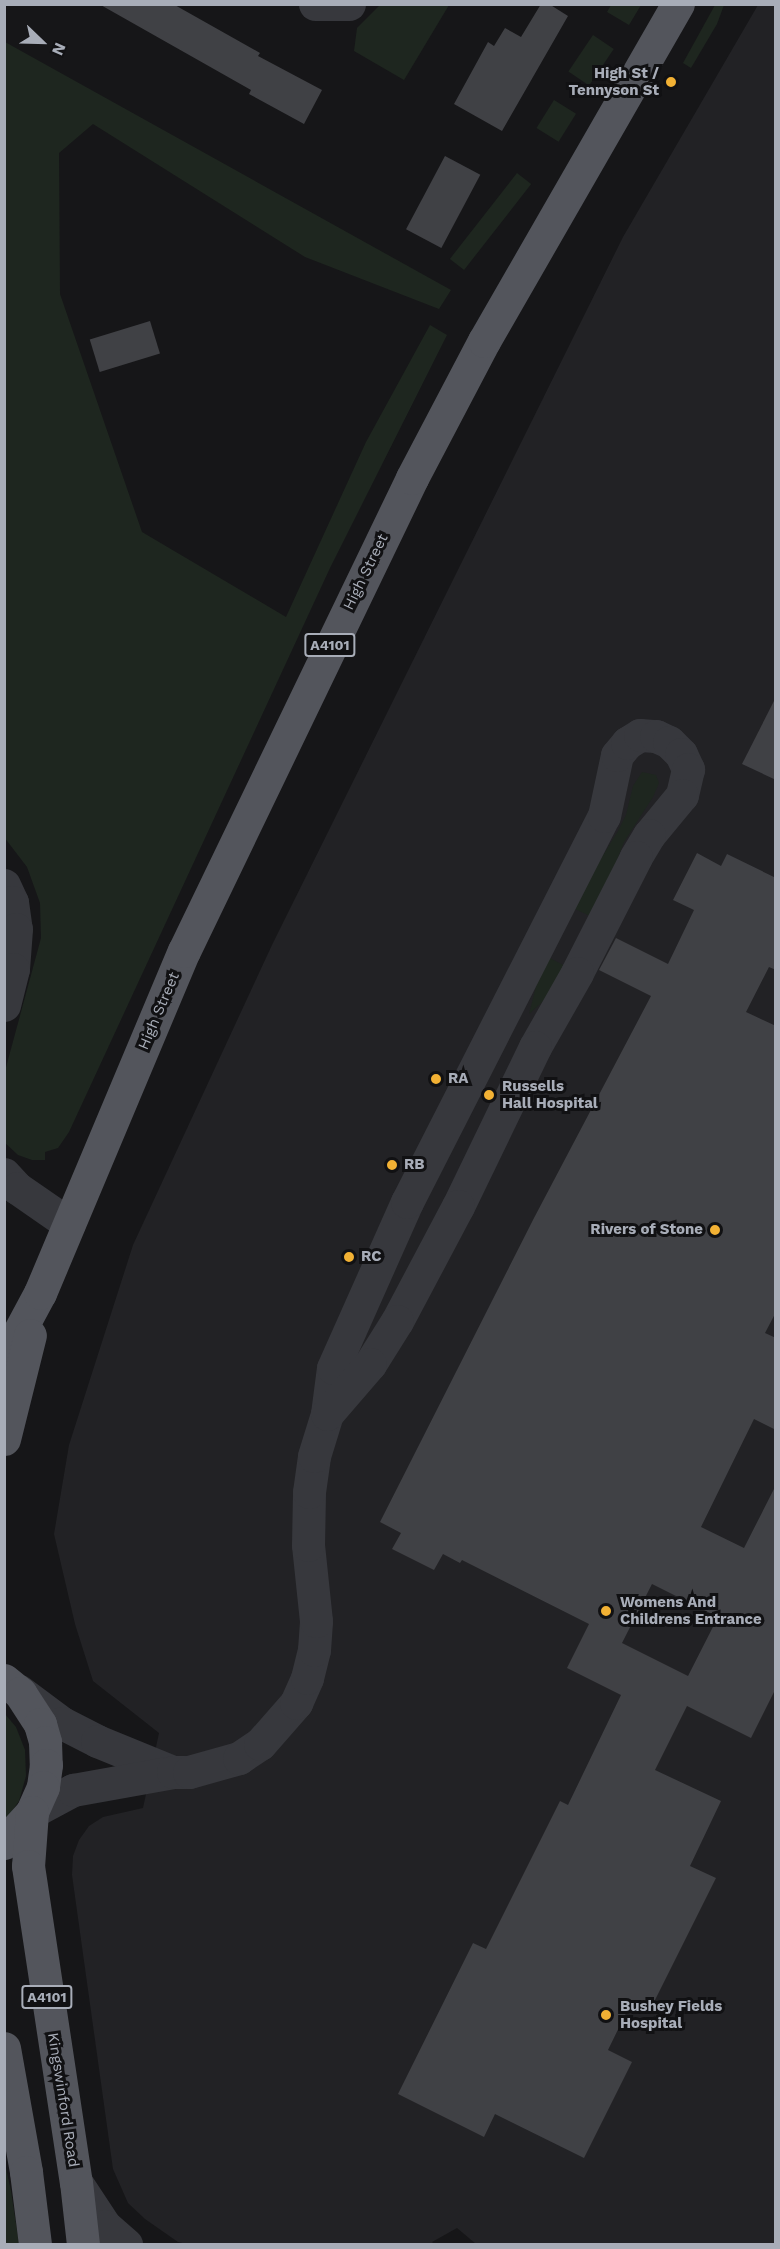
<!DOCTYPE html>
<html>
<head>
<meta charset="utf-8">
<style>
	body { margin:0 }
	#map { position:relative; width:780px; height:2249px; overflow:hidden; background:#161618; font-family:"Work Sans",sans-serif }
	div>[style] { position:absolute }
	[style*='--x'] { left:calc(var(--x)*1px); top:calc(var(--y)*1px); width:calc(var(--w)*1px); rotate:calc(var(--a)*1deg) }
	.built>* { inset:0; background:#222225 }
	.green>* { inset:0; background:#1e261f; transform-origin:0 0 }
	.building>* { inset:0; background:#404145; transform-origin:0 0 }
	.street>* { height:33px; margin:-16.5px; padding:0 16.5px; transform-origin:16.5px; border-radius:16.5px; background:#37383d }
	.primary>* { height:33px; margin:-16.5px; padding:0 16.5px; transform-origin:16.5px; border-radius:16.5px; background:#53555c }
	.dots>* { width:16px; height:16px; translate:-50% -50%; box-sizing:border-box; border:3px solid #111113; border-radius:50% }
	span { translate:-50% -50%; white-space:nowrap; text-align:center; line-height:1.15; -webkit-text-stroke:6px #111113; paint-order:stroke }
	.shield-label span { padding:2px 4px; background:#111113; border:2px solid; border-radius:4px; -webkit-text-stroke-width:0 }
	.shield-label { font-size:14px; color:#a8adb8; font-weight:700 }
	.poi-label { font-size:15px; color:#a8adb8; font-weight:700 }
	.right { translate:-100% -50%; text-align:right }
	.left { translate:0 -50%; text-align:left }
	.street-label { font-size:15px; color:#a8adb8 }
	.frame { position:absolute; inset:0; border:6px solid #a8adb8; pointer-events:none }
	.north { position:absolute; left:12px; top:12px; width:60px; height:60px; -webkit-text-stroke:4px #111113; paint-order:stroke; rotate:113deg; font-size:16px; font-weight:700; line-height:24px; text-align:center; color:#a8adb8 }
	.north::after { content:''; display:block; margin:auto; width:21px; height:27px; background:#a8adb8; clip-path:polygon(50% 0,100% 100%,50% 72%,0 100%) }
</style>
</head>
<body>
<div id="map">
	<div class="built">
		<div style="clip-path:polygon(758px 5px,775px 5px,775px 2244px,476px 2244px,457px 2228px,432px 2242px,434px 2244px,187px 2244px,178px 2242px,145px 2219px,128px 2203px,113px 2169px,72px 1875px,73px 1856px,79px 1840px,89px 1826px,103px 1817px,143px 1808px,159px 1733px,93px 1681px,75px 1624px,54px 1534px,69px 1445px,133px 1245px,272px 945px,623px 237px)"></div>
	</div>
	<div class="green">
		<div style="clip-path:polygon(380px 5px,449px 5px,404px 80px,354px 51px,357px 28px)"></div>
		<div style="clip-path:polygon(611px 5px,611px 4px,641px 5px,629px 25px,607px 12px)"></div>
		<div style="clip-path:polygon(715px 5px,724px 5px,717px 24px,691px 68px,683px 63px)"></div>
		<div style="left:593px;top:35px;width:25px;height:44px;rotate:34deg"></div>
		<div style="clip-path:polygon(5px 42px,451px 290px,439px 309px,305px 257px,93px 124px,59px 153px,60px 294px,142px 532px,286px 617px,366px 442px,430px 325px,447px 335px,330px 568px,69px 1132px,58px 1148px,45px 1152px,45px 1160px,32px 1160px,18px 1155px,4px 1142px,5px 1071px,41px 938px,40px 903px,27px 867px,4px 837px)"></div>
		<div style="left:554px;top:100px;width:26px;height:33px;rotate:32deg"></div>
		<div style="left:517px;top:173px;width:18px;height:109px;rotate:38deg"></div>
		<div style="clip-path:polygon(642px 772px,656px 775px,659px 783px,653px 797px,624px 842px,594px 918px,571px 907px,618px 831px,626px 815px,633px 786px)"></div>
		<div style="clip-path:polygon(544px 955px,567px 967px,549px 996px,529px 1014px)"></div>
		<div style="clip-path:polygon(5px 1714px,16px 1727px,25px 1750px,26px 1776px,19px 1801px,5px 1821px)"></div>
		<div style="clip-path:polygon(4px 2159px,11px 2191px,19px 2244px,5px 2244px)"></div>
	</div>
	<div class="building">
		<div style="clip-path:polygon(99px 4px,173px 4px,260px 53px,258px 56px,322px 90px,304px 124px,249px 94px,251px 90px)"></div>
		<div style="clip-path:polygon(541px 4px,549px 4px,568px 16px,502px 131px,454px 104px,488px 42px,494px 46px,505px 28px,521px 37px)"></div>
		<div style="left:445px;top:156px;width:40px;height:83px;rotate:28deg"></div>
		<div style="left:150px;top:321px;width:34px;height:63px;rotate:73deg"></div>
		<div style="clip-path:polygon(776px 697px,776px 780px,742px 764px)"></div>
		<div style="clip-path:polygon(evenodd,697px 853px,721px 866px,727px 854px,776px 878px,776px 970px,769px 967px,746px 1012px,776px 1026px,776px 1312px,765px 1333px,776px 1338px,776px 1430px,754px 1419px,701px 1527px,744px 1548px,776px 1485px,776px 1688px,751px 1738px,687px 1706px,655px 1770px,721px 1801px,690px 1866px,716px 1878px,648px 2014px,630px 2005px,608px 2050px,632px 2062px,584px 2158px,495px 2114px,484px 2137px,398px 2094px,473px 1943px,486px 1949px,560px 1801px,568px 1805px,621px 1695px,567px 1668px,589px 1624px,462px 1560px,460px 1563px,443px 1554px,434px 1570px,392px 1549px,401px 1533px,380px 1522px,534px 1218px,651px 996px,599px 970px,616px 938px,668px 964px,694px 910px,673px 900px,697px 853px,652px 1584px,718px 1617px,688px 1676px,622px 1643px,652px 1584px)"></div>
	</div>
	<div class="street">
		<div style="--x:315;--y:4;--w:34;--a:0"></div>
		<div style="--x:4;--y:885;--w:19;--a:65"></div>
		<div style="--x:12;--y:902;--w:27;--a:82"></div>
		<div style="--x:16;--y:929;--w:40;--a:94.3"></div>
		<div style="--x:13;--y:969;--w:37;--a:104"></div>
		<div style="--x:4;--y:1174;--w:19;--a:47"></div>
		<div style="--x:17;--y:1188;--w:63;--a:34.7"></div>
		<div style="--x:19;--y:1691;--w:54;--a:36.7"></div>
		<div style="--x:62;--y:1723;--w:39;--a:27"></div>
		<div style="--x:97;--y:1741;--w:82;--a:22.2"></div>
		<div style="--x:32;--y:1812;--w:47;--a:-28.2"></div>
		<div style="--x:73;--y:1790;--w:102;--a:-10.2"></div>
		<div style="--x:173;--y:1772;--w:16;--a:0"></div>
		<div style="--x:189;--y:1772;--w:52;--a:-15.6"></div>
		<div style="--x:239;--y:1758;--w:25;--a:-34"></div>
		<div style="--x:260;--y:1744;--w:55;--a:-48.7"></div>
		<div style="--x:296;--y:1703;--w:27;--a:-66"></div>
		<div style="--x:307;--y:1678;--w:29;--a:-76"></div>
		<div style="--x:314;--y:1650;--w:29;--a:-86"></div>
		<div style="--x:316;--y:1621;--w:76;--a:-96"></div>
		<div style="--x:308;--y:1545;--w:53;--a:-88.9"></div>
		<div style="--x:309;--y:1492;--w:36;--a:-82"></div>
		<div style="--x:314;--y:1456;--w:44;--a:-72.8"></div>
		<div style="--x:327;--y:1414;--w:46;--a:-82.6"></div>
		<div style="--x:333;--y:1368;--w:182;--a:-66"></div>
		<div style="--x:407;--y:1202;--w:433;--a:-63"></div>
		<div style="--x:604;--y:816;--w:62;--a:-78"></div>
		<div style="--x:617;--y:755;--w:16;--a:-50"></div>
		<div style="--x:627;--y:743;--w:15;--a:-32"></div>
		<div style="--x:640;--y:735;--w:16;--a:4"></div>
		<div style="--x:656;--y:736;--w:14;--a:25"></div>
		<div style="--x:669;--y:742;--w:17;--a:45"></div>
		<div style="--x:681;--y:754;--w:17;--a:65"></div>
		<div style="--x:688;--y:769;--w:27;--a:103"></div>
		<div style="--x:682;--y:795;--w:52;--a:129.5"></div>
		<div style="--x:649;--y:835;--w:26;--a:121"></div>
		<div style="--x:636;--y:857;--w:130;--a:117"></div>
		<div style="--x:577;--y:973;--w:85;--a:119.6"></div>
		<div style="--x:535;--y:1047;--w:177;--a:115.8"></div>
		<div style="--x:458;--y:1206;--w:130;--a:117.9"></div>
		<div style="--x:397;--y:1321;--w:51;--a:122.1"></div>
		<div style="--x:370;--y:1364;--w:66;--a:130.7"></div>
		<div style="--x:76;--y:2182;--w:53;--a:56.6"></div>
		<div style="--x:105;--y:2226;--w:28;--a:41"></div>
	</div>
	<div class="primary">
		<div style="--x:4;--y:1360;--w:76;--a:-61.8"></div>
		<div style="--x:40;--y:1293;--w:371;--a:-67.2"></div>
		<div style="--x:184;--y:951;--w:525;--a:-64.26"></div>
		<div style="--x:412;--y:478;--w:155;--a:-62.3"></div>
		<div style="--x:484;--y:341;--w:389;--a:-60.1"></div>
		<div style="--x:4;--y:1439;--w:107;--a:-76"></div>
		<div style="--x:4;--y:1680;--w:21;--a:39"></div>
		<div style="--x:20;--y:1693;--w:37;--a:57"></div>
		<div style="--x:40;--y:1724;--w:19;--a:74"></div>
		<div style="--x:45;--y:1742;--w:23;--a:88"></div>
		<div style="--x:46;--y:1765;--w:22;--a:98"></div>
		<div style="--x:43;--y:1787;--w:27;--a:114"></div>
		<div style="--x:32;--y:1812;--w:42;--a:132.1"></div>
		<div style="--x:32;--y:1812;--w:54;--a:94.2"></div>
		<div style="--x:28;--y:1866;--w:320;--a:81.4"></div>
		<div style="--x:76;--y:2182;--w:62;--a:83.6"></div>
		<div style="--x:4;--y:2048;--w:126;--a:79.9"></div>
		<div style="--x:26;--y:2172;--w:73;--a:82.9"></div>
	</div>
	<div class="dots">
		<div style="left:671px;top:82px;background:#f2b134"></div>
		<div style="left:436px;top:1079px;background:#f2b134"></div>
		<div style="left:489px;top:1095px;background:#f2b134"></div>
		<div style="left:392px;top:1165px;background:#f2b134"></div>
		<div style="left:715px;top:1230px;background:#f2b134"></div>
		<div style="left:349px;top:1257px;background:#f2b134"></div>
		<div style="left:606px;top:1611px;background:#f2b134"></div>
		<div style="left:606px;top:2015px;background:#f2b134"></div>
	</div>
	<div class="shield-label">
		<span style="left:330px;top:645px">A4101</span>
		<span style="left:47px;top:1997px">A4101</span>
	</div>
	<div class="poi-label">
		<span class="right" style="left:659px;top:82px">High St /<br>Tennyson St</span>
		<span class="left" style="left:448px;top:1079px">RA</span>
		<span class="left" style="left:502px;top:1095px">Russells<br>Hall Hospital</span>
		<span class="left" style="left:404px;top:1165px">RB</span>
		<span class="right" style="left:703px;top:1230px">Rivers of Stone</span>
		<span class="left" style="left:361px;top:1257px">RC</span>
		<span class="left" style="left:620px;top:1611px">Womens And<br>Childrens Entrance</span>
		<span class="left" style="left:620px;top:2015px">Bushey Fields<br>Hospital</span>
	</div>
	<div class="street-label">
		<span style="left:366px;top:572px;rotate:-64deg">High Street</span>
		<span style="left:159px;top:1011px;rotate:-67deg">High Street</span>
		<span style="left:63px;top:2100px;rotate:81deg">Kingswinford Road</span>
	</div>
	<div class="frame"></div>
	<div class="north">N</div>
</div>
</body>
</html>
